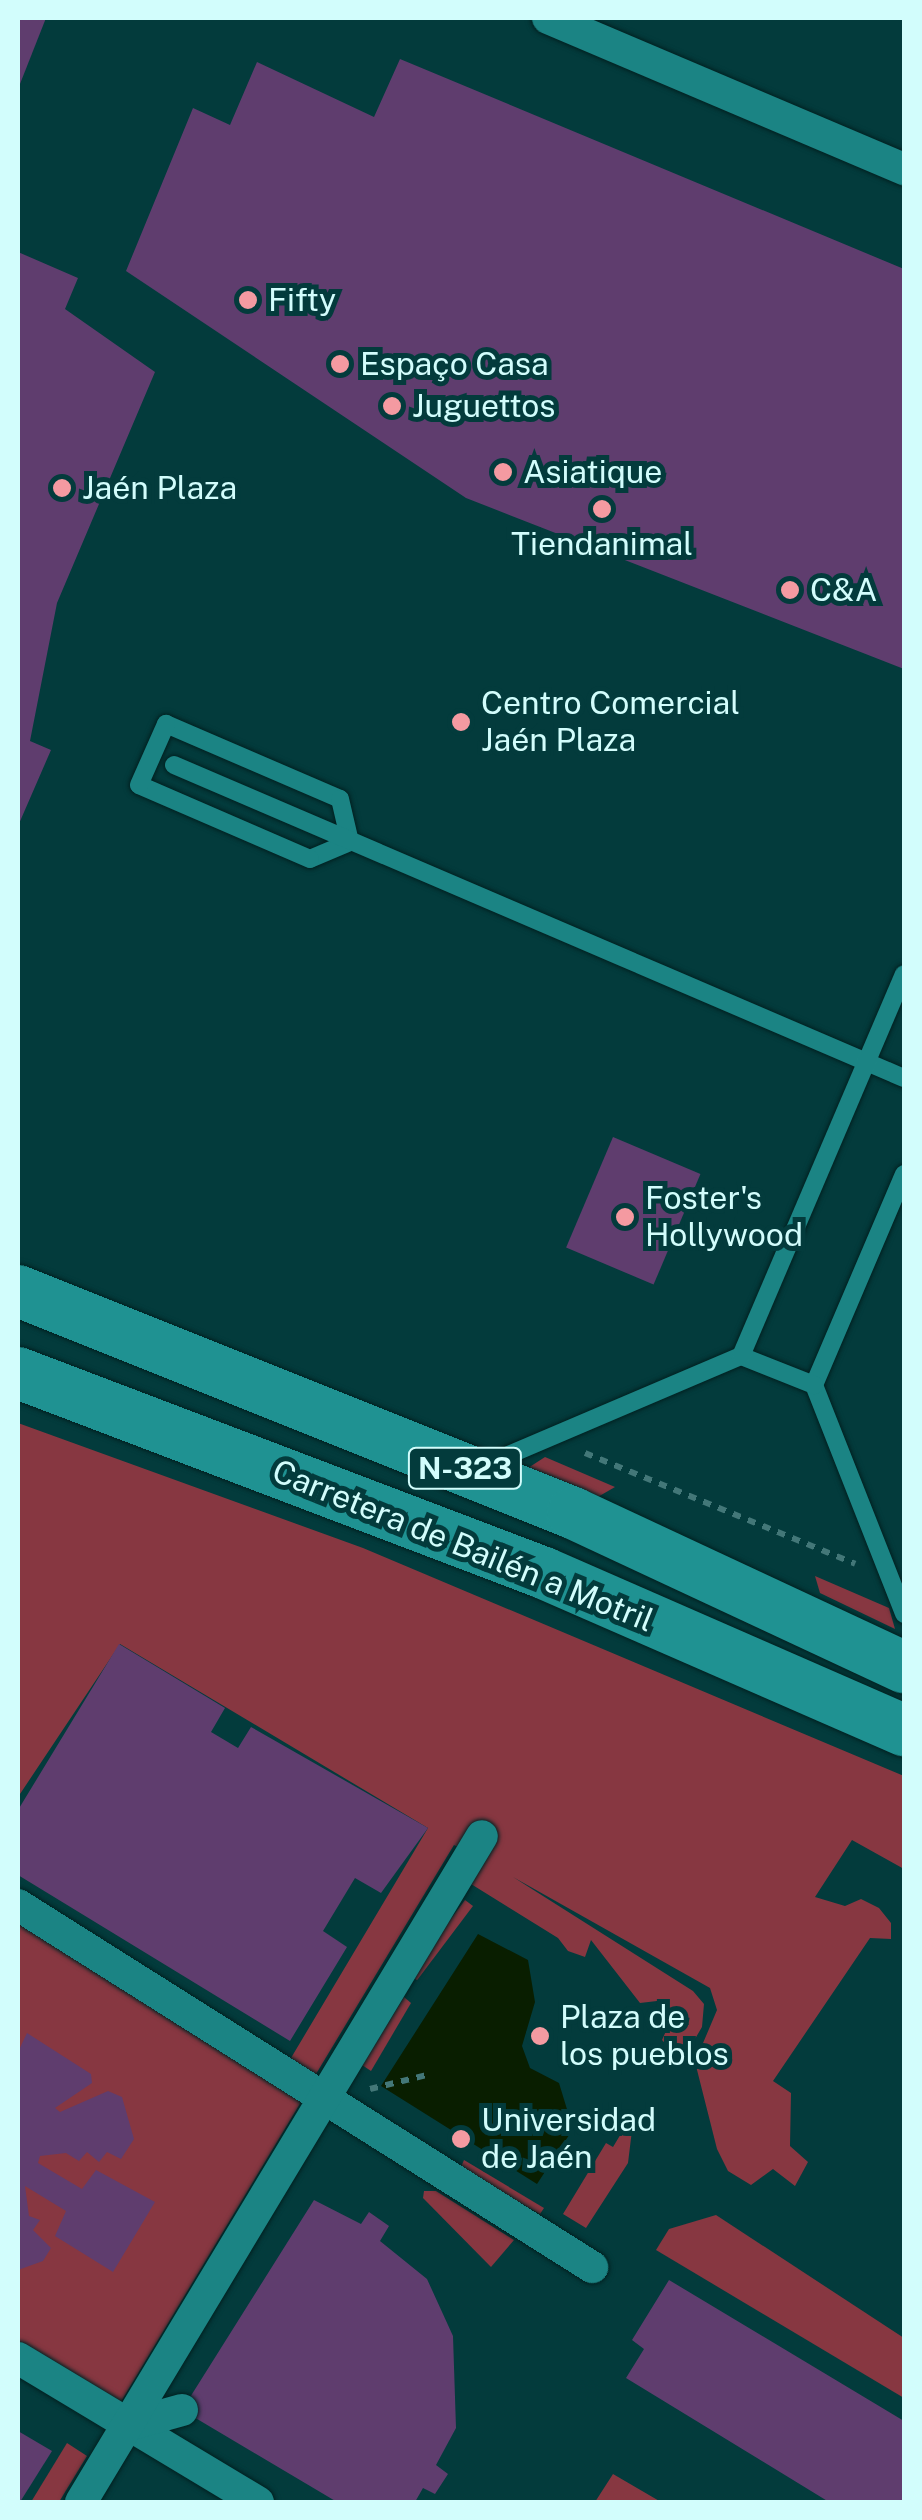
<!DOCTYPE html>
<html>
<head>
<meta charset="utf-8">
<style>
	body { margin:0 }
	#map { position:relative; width:922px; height:2520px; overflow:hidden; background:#033b3c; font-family:"Public Sans",sans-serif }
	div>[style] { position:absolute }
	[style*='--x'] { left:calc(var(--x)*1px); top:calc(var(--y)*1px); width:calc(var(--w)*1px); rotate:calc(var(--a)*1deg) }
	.green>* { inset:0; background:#873741; transform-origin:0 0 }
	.water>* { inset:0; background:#091e00 }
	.building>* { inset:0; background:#5f3d6e; transform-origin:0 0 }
	.path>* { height:6px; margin-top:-3px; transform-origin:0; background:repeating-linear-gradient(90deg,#437778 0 8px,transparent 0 16px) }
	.roads { filter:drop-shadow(0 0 2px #022020) drop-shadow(0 0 2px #022020) }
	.lane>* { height:18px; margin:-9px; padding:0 9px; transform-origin:9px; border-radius:9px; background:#1b8484 }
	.street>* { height:32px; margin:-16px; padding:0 16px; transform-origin:16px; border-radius:16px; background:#1b8484 }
	.primary>* { height:52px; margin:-26px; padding:0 26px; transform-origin:26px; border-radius:26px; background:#1f9292 }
	.dots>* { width:28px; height:28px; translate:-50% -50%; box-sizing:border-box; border:5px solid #033b3c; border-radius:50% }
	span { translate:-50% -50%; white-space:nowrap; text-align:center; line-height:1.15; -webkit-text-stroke:10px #033b3c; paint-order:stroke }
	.shield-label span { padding:2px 8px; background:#033b3c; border:2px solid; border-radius:8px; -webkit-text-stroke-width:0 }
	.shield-label { font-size:30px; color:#d2fdfc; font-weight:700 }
	.poi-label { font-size:32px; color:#d2fdfc }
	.left { translate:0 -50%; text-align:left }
	.street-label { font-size:32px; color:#d2fdfc }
	.frame { position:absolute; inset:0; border:20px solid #d2fdfc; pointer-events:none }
</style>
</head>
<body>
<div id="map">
	<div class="green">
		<div style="clip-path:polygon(18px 1423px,363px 1548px,904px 1776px,904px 1869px,852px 1840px,815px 1897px,845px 1906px,861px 1899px,879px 1908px,891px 1923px,891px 1939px,870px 1938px,773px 2081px,791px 2093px,790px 2146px,808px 2162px,795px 2186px,773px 2169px,751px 2185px,728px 2171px,717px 2149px,695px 2062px,717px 2010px,710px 1988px,513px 1877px,693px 1991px,704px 2004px,702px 2027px,682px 2061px,662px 2040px,674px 2013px,657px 2001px,640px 2003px,591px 1940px,585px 1957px,568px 1951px,558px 1938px,471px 1884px,485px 1861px,454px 1845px,313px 2079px,288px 2063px,428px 1828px,120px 1644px,18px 1797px)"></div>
		<div style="clip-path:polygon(545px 1457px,615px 1487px,596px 1498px,528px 1468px)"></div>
		<div style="clip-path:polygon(815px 1576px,889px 1608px,895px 1629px,820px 1593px)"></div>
		<div style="left:465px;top:1900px;width:10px;height:93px;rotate:37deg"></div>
		<div style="clip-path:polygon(18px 1921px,301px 2102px,119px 2405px,18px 2343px)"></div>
		<div style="clip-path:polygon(404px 1997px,411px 2003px,371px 2071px,362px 2065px)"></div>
		<div style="clip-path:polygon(628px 2122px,633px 2122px,628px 2163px,586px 2228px,563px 2214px,606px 2143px,613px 2147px)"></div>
		<div style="clip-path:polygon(464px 2160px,544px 2208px,540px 2214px,460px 2169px)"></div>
		<div style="clip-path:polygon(436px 2191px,514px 2240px,491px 2267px,423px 2198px,424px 2191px)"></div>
		<div style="clip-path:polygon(716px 2215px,904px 2338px,904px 2398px,656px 2250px,669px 2229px)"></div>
		<div style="clip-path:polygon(67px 2443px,87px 2456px,59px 2502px,31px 2502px)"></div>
		<div style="clip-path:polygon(613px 2474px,661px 2502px,662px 2502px,595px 2502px)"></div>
	</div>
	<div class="water">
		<div style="clip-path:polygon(478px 1934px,528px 1960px,535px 2002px,522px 2046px,530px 2068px,559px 2083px,573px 2129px,537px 2184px,381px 2086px)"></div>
	</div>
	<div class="building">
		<div style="clip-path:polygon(18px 18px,46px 18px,18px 89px)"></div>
		<div style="clip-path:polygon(400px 59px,904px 269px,904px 669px,466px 498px,126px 271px,193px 108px,230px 125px,257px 62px,374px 117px)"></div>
		<div style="clip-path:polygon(18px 252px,78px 278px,65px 309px,155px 372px,57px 603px,30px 741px,51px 750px,18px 826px)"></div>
		<div style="left:613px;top:1137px;width:95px;height:120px;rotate:23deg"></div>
		<div style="clip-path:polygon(119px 1644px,225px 1708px,211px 1732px,238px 1748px,251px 1727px,428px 1828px,381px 1893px,355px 1878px,323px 1931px,347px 1947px,290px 2041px,18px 1875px,18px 1810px)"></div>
		<div style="clip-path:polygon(27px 2033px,91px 2074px,92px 2083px,55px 2108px,60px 2112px,108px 2091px,122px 2097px,134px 2139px,121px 2159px,107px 2152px,99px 2162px,87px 2152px,79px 2161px,66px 2153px,40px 2156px,38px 2163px,82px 2189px,96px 2170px,155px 2202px,113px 2272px,55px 2236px,66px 2211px,25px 2186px,29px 2216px,40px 2220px,33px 2230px,51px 2248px,43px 2261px,18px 2270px,18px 2052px)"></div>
		<div style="clip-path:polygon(314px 2200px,361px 2224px,369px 2212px,389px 2226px,380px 2241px,427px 2279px,453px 2336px,456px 2428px,436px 2465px,448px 2474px,435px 2494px,423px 2488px,415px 2502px,337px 2502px,182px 2410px)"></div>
		<div style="clip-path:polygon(669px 2280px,904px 2421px,904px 2502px,829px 2502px,626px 2378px,644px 2349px,632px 2340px)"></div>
		<div style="clip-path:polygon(18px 2431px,52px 2451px,20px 2502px,18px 2502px)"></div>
	</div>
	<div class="path">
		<div style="--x:585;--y:1453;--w:292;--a:22.3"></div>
		<div style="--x:370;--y:2089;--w:59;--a:-13.8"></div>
	</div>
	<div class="roads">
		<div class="lane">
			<div style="--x:166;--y:724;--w:189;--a:23.3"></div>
			<div style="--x:340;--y:799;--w:44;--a:76.9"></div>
			<div style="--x:350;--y:842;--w:43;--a:157"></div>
			<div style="--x:310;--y:859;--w:186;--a:-156.6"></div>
			<div style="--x:139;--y:785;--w:67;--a:-66.1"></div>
			<div style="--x:174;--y:765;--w:794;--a:23.21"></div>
			<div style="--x:904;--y:1174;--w:229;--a:113.1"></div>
			<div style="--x:814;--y:1385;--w:246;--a:68.5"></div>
			<div style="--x:741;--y:1356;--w:79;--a:21.7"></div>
			<div style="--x:485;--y:1465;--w:278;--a:-23.1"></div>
			<div style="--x:741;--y:1356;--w:415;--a:-66.9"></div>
		</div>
		<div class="street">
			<div style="--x:548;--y:18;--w:387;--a:23"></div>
			<div style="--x:18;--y:1905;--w:679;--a:32.24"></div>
			<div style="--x:18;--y:2358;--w:280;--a:31"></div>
			<div style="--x:128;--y:2425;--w:56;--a:-15.5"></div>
			<div style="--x:81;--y:2502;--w:777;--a:-58.95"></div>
		</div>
		<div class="primary">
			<div style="--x:18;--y:1291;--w:598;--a:21.8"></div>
			<div style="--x:573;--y:1513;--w:365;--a:25"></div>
			<div style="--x:18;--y:1373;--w:563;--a:20.82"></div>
			<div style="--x:544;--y:1573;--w:393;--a:23.6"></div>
		</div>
	</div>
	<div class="dots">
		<div style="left:248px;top:300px;background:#f49aa1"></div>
		<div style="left:340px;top:364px;background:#f49aa1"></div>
		<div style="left:392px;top:406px;background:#f49aa1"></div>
		<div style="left:503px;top:472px;background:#f49aa1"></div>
		<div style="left:62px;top:488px;background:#f49aa1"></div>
		<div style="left:602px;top:509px;background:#f49aa1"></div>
		<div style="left:790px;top:590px;background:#f49aa1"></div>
		<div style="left:461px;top:722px;background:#f49aa1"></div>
		<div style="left:625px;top:1217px;background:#f49aa1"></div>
		<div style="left:540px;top:2036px;background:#f49aa1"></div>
		<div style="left:461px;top:2139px;background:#f49aa1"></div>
	</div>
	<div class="shield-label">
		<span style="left:465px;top:1468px">N-323</span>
	</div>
	<div class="poi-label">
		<span class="left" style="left:268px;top:300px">Fifty</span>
		<span class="left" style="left:360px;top:364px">Espaço Casa</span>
		<span class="left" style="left:412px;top:406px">Juguettos</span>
		<span class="left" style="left:523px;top:472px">Asiatique</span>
		<span class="left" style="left:82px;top:488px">Jaén Plaza</span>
		<span style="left:602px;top:544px">Tiendanimal</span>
		<span class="left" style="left:810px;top:590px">C&amp;A</span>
		<span class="left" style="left:481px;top:722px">Centro Comercial<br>Jaén Plaza</span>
		<span class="left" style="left:645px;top:1217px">Foster's<br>Hollywood</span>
		<span class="left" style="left:560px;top:2036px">Plaza de<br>los pueblos</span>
		<span class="left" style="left:481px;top:2139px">Universidad<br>de Jaén</span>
	</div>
	<div class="street-label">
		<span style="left:463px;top:1546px;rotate:22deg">Carretera de Bailén a Motril</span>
	</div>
	<div class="frame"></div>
</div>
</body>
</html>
